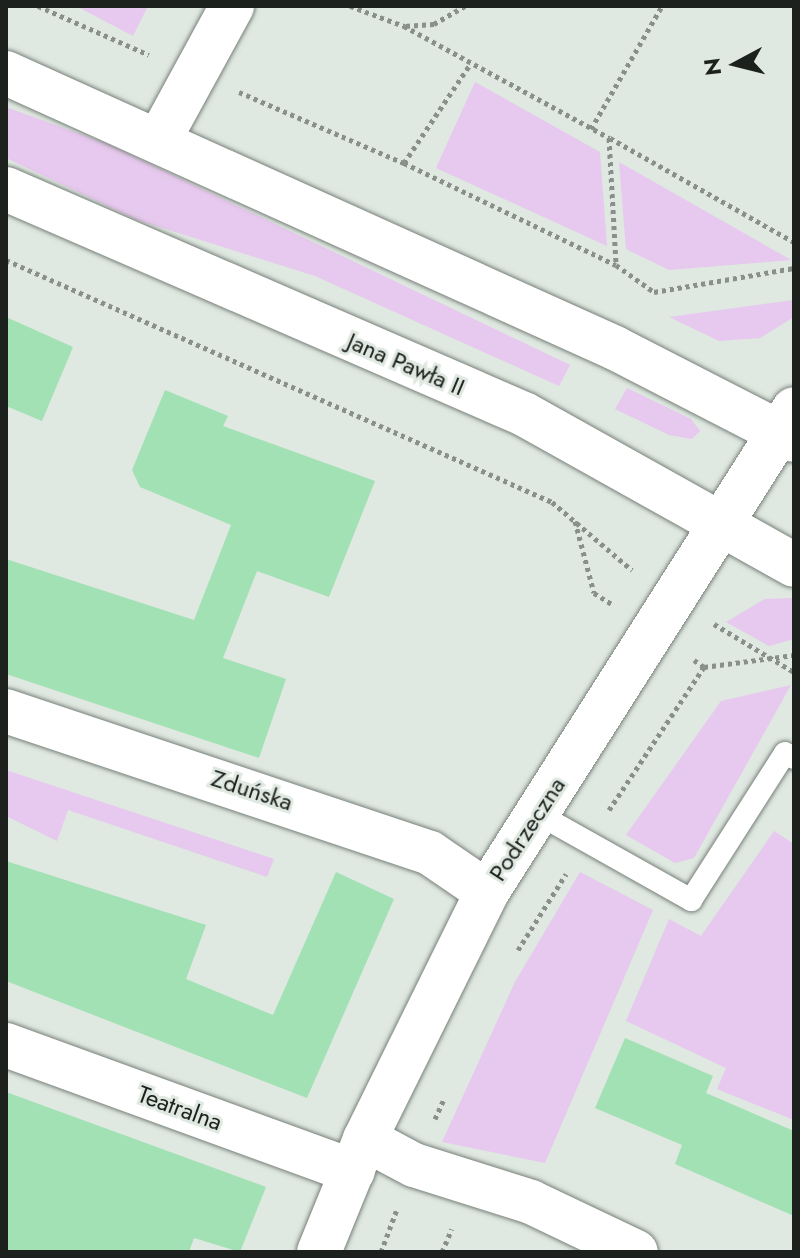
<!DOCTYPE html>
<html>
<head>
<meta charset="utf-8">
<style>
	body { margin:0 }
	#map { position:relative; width:800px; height:1258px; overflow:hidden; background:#dfe8e1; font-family:Jost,sans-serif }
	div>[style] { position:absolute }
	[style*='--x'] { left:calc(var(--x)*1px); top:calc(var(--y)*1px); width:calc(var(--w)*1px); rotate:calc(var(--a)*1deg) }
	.green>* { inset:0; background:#e7c8ee }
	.building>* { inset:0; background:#a2e1b3 }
	.path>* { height:5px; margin-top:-2.5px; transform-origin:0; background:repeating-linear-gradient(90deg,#89908b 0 4px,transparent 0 8px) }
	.roads { filter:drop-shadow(0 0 2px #788079) drop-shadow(0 0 2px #788079) }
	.service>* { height:22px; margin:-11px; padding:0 11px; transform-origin:11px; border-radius:11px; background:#fff }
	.minor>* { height:44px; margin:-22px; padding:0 22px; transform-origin:22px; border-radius:22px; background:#fff }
	.tertiary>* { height:44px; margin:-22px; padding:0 22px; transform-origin:22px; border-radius:22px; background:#fff }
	span { translate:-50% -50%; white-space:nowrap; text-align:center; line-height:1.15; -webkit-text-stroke:6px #dfe8e1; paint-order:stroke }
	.street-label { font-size:24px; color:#1d211e }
	.frame { position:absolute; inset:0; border:8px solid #1d211e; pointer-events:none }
	.north { position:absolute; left:696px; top:24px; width:80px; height:80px; -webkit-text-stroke:6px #dfe8e1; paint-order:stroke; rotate:263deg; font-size:22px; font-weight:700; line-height:32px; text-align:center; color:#1d211e }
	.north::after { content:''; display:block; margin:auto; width:28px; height:36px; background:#1d211e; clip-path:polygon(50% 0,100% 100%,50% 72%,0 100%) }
</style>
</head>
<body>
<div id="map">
	<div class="green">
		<div style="clip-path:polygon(76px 6px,148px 6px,133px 36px)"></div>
		<div style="clip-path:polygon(475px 82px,600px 152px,607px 246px,436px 168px)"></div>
		<div style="clip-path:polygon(6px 107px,108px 144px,570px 365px,559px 386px,315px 276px,137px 220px,6px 158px)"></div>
		<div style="clip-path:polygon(619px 162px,791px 260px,669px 270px,626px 249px)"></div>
		<div style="clip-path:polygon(794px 300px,794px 317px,760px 338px,719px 341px,669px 317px)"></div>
		<div style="clip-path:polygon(627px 388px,691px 419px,700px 431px,692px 439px,669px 435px,615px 409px)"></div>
		<div style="clip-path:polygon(794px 598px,794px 639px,769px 646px,726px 622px,765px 599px)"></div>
		<div style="clip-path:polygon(791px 685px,694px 858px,675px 863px,626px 835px,721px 701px)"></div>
		<div style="clip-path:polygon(6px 770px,274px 859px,267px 877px,68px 810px,57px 841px,6px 816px)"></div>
		<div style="clip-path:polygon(774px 831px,794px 844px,794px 1120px,717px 1089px,726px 1068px,626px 1021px,669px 919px,701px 936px)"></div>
		<div style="clip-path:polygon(580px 872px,653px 910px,545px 1163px,442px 1142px,515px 982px)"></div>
	</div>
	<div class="building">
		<div style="clip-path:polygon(6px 317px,73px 347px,42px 421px,6px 406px)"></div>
		<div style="clip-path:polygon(165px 390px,228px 416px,223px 426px,375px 481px,329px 597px,257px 571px,223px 658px,286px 679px,259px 758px,6px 674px,6px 559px,194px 620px,231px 525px,140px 487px,132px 470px)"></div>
		<div style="clip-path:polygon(6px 861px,206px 925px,186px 979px,273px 1015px,336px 872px,394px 899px,307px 1098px,6px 981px)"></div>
		<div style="clip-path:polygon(625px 1038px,713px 1076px,706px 1093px,794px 1131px,794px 1216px,675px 1164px,682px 1145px,595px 1108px)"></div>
		<div style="clip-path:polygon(6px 1092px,266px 1187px,240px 1252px,194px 1238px,189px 1252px,6px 1252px)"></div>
	</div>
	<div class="path">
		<div style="--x:38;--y:6;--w:121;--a:23.8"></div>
		<div style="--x:350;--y:6;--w:58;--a:20.3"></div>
		<div style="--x:465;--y:6;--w:36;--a:150"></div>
		<div style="--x:434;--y:24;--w:30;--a:176"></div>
		<div style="--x:404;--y:26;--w:234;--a:28.6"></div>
		<div style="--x:609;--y:138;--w:127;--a:86.8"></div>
		<div style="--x:239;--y:92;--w:180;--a:23.3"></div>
		<div style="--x:404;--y:163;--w:235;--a:25.7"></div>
		<div style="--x:616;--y:265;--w:47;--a:35.4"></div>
		<div style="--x:654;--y:292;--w:142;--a:-9.7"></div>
		<div style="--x:591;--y:129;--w:142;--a:-60"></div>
		<div style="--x:610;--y:138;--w:211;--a:29.5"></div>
		<div style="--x:404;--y:163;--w:117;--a:-56.2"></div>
		<div style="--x:6;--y:260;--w:597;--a:23.9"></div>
		<div style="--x:552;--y:502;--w:105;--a:40.4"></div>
		<div style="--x:575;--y:521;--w:74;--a:75.2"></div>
		<div style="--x:594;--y:593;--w:22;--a:32"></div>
		<div style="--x:714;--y:624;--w:93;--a:31"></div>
		<div style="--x:694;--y:660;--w:12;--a:35"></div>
		<div style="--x:704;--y:667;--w:91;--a:-7.6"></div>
		<div style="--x:609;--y:810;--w:172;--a:-56.4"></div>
		<div style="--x:518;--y:950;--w:90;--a:-57.7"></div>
		<div style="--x:435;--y:1119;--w:22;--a:-66"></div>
		<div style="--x:381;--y:1252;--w:46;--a:-69.6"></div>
		<div style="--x:442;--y:1252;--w:25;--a:-67"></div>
	</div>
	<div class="roads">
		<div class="service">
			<div style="--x:538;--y:814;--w:176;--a:29.3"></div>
			<div style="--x:691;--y:900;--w:174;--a:-57.4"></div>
			<div style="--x:785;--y:753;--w:10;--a:29"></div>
		</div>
		<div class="minor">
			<div style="--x:159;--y:140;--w:153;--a:-61.4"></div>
			<div style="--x:6;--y:711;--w:447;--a:18.5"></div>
			<div style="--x:430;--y:853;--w:69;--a:34.4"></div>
			<div style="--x:6;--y:1045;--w:369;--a:20"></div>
			<div style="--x:365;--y:1139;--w:55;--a:28"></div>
			<div style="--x:414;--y:1165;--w:123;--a:17.5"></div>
			<div style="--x:531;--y:1202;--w:116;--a:25.5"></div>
			<div style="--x:319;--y:1252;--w:122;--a:-67.8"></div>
			<div style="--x:365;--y:1139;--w:275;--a:-63.7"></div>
			<div style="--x:487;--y:892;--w:572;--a:-57.56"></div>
		</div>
		<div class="tertiary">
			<div style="--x:6;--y:73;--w:668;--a:24.3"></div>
			<div style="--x:615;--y:348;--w:201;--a:27.2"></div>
			<div style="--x:6;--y:189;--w:565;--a:23.48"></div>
			<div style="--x:524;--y:414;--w:309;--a:29.2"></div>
		</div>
	</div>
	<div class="street-label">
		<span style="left:406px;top:364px;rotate:23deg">Jana Pawła II</span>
		<span style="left:252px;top:790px;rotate:18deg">Zduńska</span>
		<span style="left:527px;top:829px;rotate:-57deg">Podrzeczna</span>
		<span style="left:180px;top:1108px;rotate:20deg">Teatralna</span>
	</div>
	<div class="frame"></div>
	<div class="north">N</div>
</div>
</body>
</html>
